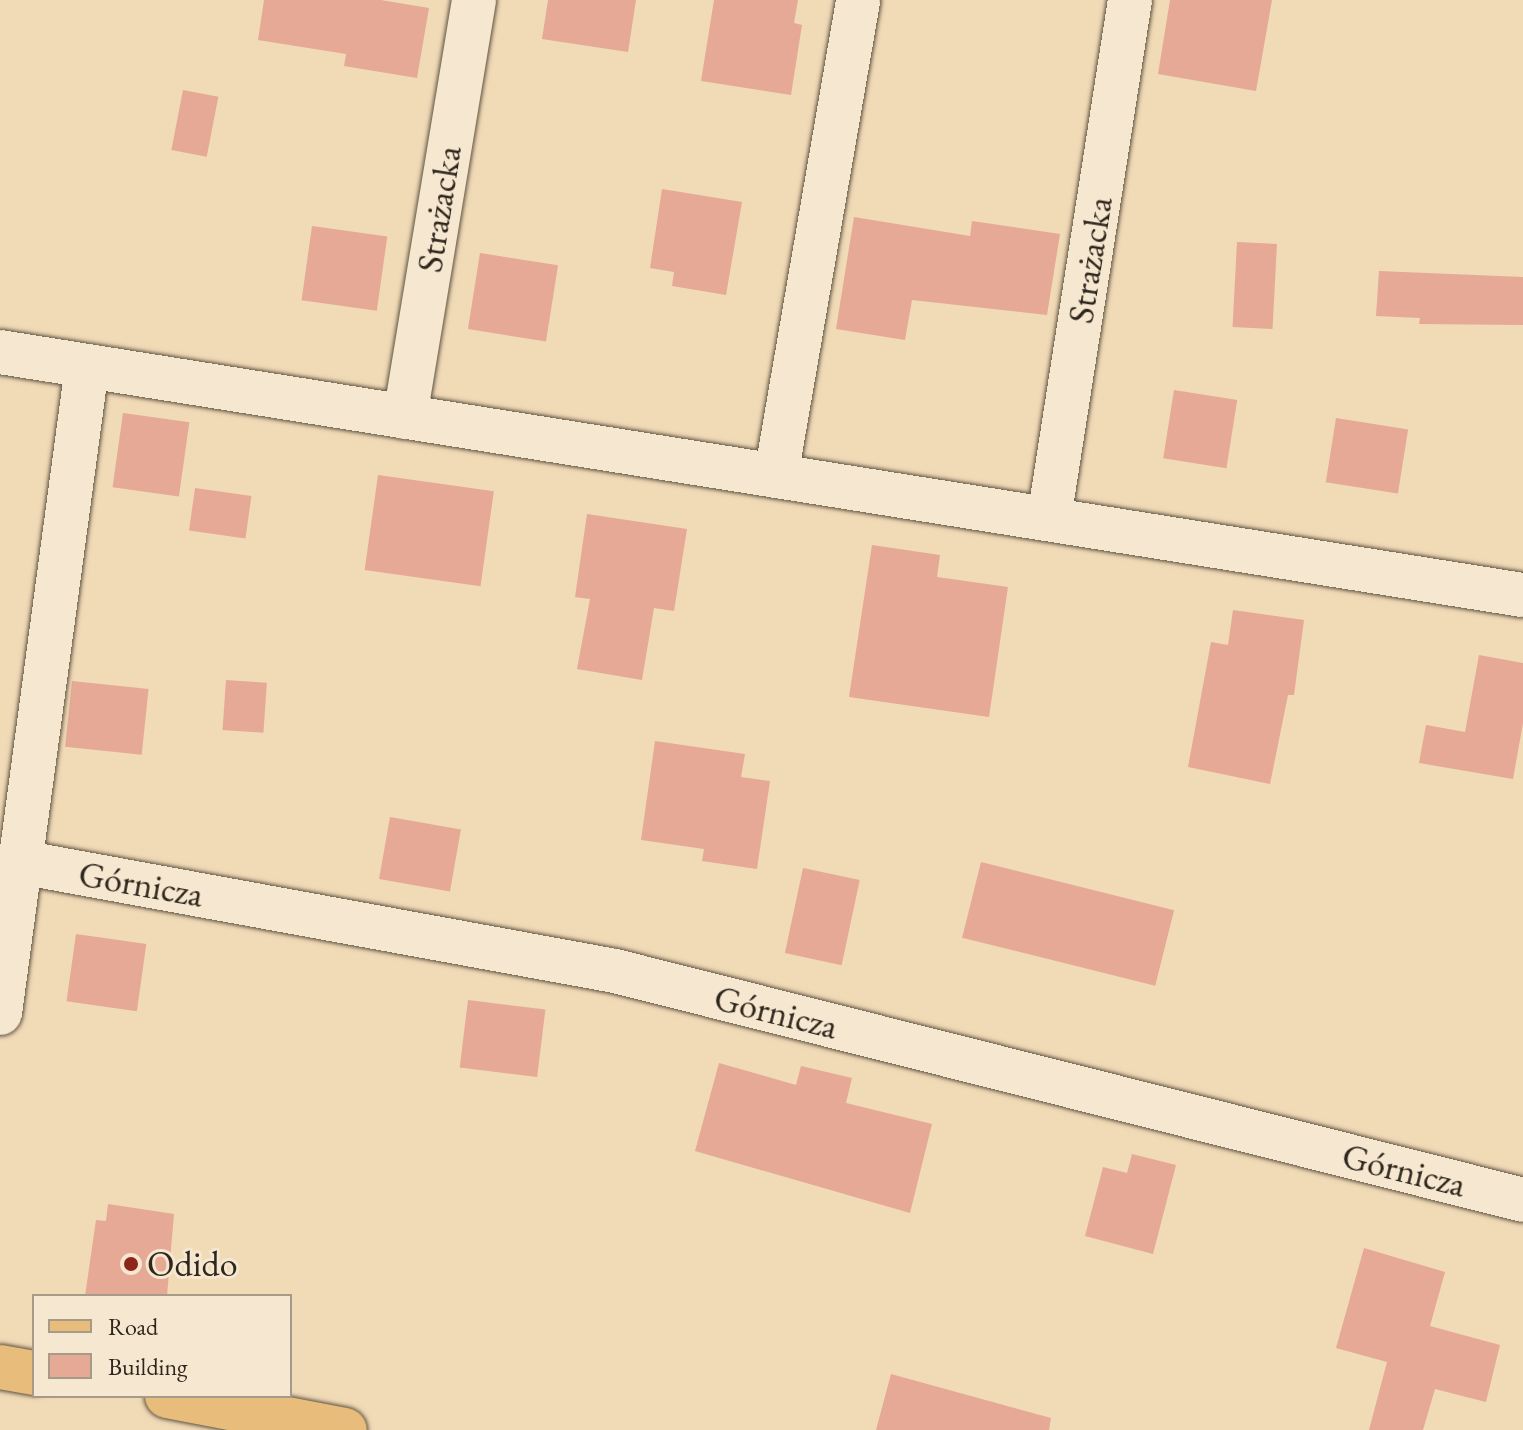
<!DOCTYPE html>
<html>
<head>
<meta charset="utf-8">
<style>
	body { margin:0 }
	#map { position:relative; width:1523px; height:1430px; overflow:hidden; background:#f1dab6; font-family:"EB Garamond",serif }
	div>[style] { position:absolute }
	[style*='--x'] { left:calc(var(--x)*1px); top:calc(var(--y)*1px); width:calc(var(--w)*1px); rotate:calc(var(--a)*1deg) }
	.building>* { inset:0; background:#e5a995; transform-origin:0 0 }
	.roads { filter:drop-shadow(0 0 2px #605443) drop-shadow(0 0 2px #605443) }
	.minor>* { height:44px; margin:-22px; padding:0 22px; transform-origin:22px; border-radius:22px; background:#f6e7d0 }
	.major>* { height:44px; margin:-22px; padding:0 22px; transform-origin:22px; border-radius:22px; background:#e8bd7b }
	.dots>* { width:22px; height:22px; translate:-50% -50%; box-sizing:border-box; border:4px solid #f6e7d0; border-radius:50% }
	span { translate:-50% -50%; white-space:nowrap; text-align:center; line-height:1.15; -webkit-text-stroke:6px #f6e7d0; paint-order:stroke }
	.street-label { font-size:36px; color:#2f271d }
	.poi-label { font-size:36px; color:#2f271d }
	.left { translate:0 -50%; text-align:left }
	.legend { position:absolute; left:32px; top:1294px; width:260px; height:104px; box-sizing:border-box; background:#f6e7d0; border:2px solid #a69a88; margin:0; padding:10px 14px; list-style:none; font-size:24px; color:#2f271d }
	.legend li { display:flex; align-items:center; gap:16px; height:40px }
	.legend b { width:40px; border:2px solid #a69a88 }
</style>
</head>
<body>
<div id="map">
	<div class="building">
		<div style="clip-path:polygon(264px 0,381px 0,429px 8px,417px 78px,344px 66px,346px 54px,258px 40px)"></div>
		<div style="clip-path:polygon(548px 0,636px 0,628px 52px,542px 39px)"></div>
		<div style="clip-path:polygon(714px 0,798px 0,794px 23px,802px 25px,791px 95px,701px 81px)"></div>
		<div style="clip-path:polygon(1170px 0,1272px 0,1256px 91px,1158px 74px)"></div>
		<div style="left:183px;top:90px;width:36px;height:61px;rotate:11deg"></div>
		<div style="clip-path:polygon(662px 189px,742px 202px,726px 295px,672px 286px,674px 272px,650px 268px)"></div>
		<div style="clip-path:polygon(854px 217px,970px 236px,972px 221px,1060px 234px,1047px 315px,912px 300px,905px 340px,836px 329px)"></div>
		<div style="left:312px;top:226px;width:76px;height:75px;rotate:8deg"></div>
		<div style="left:1237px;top:242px;width:40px;height:85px;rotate:3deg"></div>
		<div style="left:480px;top:253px;width:79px;height:77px;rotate:9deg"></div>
		<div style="clip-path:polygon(1379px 271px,1523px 277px,1523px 325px,1419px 324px,1420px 318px,1376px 316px)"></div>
		<div style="left:1174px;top:390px;width:64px;height:69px;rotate:9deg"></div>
		<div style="left:123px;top:413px;width:67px;height:75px;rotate:8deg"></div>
		<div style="left:1336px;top:418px;width:73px;height:65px;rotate:9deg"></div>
		<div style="left:378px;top:475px;width:117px;height:96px;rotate:8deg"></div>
		<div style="left:195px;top:488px;width:57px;height:43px;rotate:8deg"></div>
		<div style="clip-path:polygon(587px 514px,687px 529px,674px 611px,654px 608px,642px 680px,577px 669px,590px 599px,575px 597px)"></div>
		<div style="clip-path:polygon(872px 545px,940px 555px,937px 577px,1008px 587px,989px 717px,849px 697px)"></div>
		<div style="clip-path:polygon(1233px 610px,1304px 620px,1294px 695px,1288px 695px,1270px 784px,1188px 767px,1211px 642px,1228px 645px)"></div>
		<div style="clip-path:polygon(1479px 655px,1523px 663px,1523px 723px,1513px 779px,1419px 763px,1426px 725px,1465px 732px)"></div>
		<div style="left:226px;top:680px;width:41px;height:50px;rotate:4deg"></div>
		<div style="left:72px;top:681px;width:77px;height:66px;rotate:6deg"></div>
		<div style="clip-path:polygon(655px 741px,745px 754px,741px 777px,770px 781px,757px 869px,702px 861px,704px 849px,641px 840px)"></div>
		<div style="left:390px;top:817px;width:72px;height:63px;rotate:10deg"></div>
		<div style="left:981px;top:862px;width:199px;height:78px;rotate:14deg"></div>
		<div style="left:803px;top:868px;width:58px;height:87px;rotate:12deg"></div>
		<div style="left:76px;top:934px;width:71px;height:68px;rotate:8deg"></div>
		<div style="left:468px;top:1000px;width:78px;height:68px;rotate:7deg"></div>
		<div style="clip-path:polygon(719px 1063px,796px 1085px,801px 1066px,852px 1078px,846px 1103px,932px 1124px,910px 1213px,695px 1151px)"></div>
		<div style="clip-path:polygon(1132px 1154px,1176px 1165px,1153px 1254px,1085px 1236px,1103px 1167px,1127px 1173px)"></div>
		<div style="clip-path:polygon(108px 1204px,174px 1214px,167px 1296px,85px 1296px,96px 1220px,106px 1221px)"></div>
		<div style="clip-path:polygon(1364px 1248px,1445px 1272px,1430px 1326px,1500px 1345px,1486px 1402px,1435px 1389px,1423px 1430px,1369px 1430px,1387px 1362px,1336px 1348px)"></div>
		<div style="clip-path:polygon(891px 1374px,1051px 1418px,1049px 1430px,876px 1430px)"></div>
	</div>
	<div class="roads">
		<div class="minor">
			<div style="--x:0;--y:352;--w:1542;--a:9.07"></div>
			<div style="--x:405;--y:417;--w:423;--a:-80.6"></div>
			<div style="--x:776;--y:476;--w:483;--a:-80.2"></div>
			<div style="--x:1049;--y:519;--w:525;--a:-81.13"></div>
			<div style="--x:20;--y:862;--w:605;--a:10.38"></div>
			<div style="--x:615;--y:971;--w:936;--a:14.15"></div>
			<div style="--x:0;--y:1013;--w:652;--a:-82.33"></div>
		</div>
		<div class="major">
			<div style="--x:0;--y:1367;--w:35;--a:10"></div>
			<div style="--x:167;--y:1396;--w:181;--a:10.8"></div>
		</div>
	</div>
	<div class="dots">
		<div style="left:131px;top:1264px;background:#8f2418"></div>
	</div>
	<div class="street-label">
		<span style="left:439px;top:209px;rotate:-81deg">Strażacka</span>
		<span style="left:1090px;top:260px;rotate:-81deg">Strażacka</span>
		<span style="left:141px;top:884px;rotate:10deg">Górnicza</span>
		<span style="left:776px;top:1012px;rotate:14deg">Górnicza</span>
		<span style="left:1404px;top:1170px;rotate:14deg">Górnicza</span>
	</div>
	<div class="poi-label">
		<span class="left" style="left:147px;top:1264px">Odido</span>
	</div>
	<ul class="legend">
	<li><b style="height:10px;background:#e8bd7b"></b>Road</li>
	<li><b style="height:22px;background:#e5a995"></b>Building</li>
	</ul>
</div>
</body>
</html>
